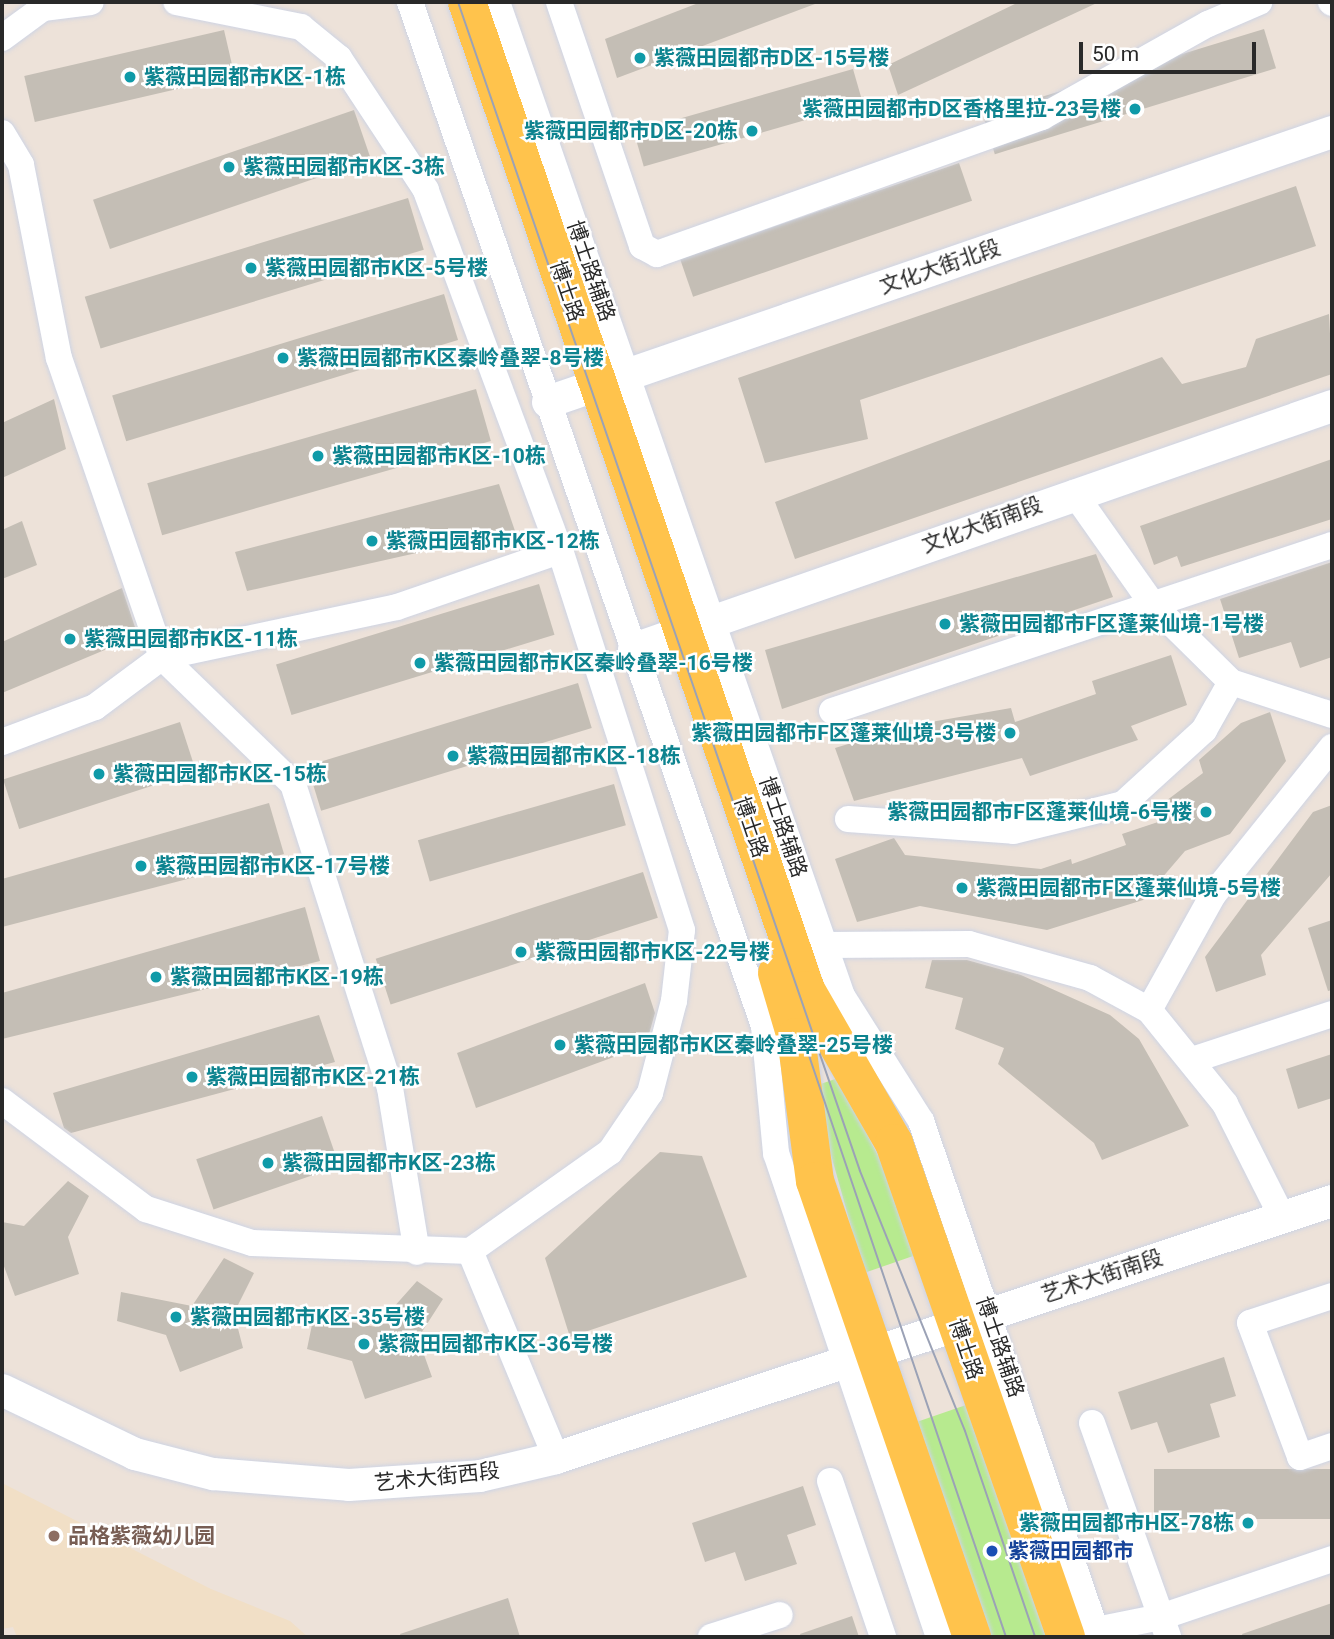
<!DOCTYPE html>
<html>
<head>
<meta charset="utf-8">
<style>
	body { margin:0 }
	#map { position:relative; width:1334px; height:1639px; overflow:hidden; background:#ede2d9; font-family:Roboto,"Noto Sans SC",sans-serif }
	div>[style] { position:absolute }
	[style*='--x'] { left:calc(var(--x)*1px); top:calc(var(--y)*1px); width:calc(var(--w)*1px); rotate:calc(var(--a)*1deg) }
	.education>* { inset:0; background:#f1dfc6 }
	.green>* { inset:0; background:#b7ea8f; transform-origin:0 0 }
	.building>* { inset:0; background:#c4beb5; transform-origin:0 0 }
	.roads { filter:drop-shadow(0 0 2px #ced4e4) drop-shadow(0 0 2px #ced4e4) }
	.minor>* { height:26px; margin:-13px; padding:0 13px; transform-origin:13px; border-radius:13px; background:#fff }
	.tertiary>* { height:32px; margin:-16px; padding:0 16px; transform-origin:16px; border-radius:16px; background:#fff }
	.primary>* { height:38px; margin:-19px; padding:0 19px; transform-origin:19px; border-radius:19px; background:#ffc34c }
	.tram>* { height:2px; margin:-1px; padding:0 1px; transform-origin:1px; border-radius:1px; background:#9ba2b6 }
	.dots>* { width:19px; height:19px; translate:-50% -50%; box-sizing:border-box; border:4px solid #fff; border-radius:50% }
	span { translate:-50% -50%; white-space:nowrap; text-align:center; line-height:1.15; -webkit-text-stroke:5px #fff; paint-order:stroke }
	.culture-label { font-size:21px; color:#0d838f; font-weight:700 }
	.left { translate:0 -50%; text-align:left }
	.right { translate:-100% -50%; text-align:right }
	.street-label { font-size:21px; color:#292929 }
	.education-label { font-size:21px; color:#785e54; font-weight:700 }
	.transit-label { font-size:21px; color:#164399; font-weight:700 }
	.frame { position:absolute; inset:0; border:4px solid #292929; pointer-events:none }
	.scale { position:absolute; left:1079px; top:42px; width:177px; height:32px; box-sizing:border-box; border:4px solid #292929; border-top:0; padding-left:9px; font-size:21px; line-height:24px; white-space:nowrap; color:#292929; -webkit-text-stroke:5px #fff; paint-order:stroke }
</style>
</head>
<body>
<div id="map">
	<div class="education">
		<div style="clip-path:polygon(2px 1483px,211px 1589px,290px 1621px,308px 1637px,17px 1637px,13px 1627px,2px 1629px)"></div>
	</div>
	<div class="green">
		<div style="clip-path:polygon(838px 1078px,885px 1169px,916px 1255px,864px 1273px,812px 1087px)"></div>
		<div style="left:966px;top:1405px;width:245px;height:53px;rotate:71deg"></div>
	</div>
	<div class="building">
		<div style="clip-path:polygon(701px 2px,815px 2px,815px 4px,617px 78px,605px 39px)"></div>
		<div style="clip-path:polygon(1019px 2px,1099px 2px,898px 95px,888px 65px)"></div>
		<div style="left:1264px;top:29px;width:41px;height:294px;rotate:73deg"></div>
		<div style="left:224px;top:30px;width:47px;height:205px;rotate:77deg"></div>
		<div style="left:853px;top:69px;width:36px;height:228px;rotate:74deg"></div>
		<div style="left:354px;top:110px;width:52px;height:276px;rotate:71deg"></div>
		<div style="left:959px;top:163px;width:40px;height:295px;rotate:71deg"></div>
		<div style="clip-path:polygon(1296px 186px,1316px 246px,860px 400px,868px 439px,765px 463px,738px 378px)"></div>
		<div style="left:408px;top:198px;width:54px;height:338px;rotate:73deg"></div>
		<div style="left:444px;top:294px;width:48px;height:347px;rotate:73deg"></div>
		<div style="clip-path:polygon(1329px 314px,1332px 374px,795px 559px,775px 502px,1162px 357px,1182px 384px,1246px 367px,1256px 339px)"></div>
		<div style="left:476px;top:389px;width:54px;height:342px;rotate:74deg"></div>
		<div style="clip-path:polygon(54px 399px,66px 449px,2px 478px,2px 423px)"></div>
		<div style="clip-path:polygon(1332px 459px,1332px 519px,1181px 567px,1177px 556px,1154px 565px,1140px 526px)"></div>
		<div style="clip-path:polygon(499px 484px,515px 531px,247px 591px,235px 552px)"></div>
		<div style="clip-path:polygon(22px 521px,37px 565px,2px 579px,2px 530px)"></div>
		<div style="clip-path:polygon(1096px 554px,1113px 597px,782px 709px,765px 650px)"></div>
		<div style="clip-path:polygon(1332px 562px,1332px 657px,1300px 668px,1291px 642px,1239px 658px,1220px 599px)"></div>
		<div style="left:539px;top:584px;width:53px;height:275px;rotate:73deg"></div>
		<div style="clip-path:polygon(122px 588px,138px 636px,2px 693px,2px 642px)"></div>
		<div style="clip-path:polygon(1171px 655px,1187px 705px,1131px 726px,1138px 740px,1030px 776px,1022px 758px,854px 801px,835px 748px,908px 726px,1011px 708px,1015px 722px,1096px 694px,1092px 681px)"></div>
		<div style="left:578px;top:683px;width:47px;height:283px;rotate:73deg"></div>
		<div style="clip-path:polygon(1270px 712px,1286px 761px,1230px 834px,1185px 851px,1143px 900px,1047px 930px,920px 906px,857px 922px,835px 859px,894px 838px,905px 855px,1041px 869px,1071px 859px,1072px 864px,1126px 845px,1122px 834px,1167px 819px,1162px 804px,1203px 773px,1199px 760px,1241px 723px)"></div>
		<div style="left:180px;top:722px;width:52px;height:186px;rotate:72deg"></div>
		<div style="left:614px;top:784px;width:43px;height:204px;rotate:74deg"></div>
		<div style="clip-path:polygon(269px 803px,284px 854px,2px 927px,2px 879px)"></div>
		<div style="clip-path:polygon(1332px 805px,1332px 873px,1261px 955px,1266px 975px,1216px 992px,1205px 957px,1313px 812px)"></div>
		<div style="left:643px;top:872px;width:48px;height:281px;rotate:72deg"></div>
		<div style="clip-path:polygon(305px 907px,320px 961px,2px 1039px,2px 993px)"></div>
		<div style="clip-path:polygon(1332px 920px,1332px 990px,1328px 991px,1308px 928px)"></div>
		<div style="clip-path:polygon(932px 960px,967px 960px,1021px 975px,1110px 1015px,1139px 1039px,1189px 1126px,1102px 1160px,1094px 1143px,998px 1064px,1004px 1048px,955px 1029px,963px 998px,925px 988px)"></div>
		<div style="clip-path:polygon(645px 983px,655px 1013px,646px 1045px,476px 1108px,457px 1053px)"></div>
		<div style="clip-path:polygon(319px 1015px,335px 1062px,71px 1133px,64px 1128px,53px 1093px)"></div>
		<div style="clip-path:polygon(1332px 1054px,1332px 1098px,1298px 1109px,1286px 1069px)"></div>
		<div style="left:322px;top:1116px;width:53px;height:133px;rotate:71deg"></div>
		<div style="clip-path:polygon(660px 1152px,702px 1156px,747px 1277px,570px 1337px,545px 1258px)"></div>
		<div style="clip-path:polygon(68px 1181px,89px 1196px,68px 1237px,79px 1274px,15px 1296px,2px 1261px,2px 1222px,24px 1226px)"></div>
		<div style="clip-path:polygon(224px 1258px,254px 1273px,234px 1313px,243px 1348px,180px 1372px,166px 1335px,117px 1321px,121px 1292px,192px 1306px)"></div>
		<div style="clip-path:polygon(417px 1281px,443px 1299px,418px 1338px,432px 1377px,365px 1399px,352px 1361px,307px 1349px,314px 1315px,376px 1327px)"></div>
		<div style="clip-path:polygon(1224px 1357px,1236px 1396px,1210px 1404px,1220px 1437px,1168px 1453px,1157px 1422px,1131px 1430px,1118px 1392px)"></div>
		<div style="left:1332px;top:1469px;width:50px;height:178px;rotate:90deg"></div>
		<div style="clip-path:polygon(803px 1486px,816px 1525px,787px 1535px,797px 1564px,745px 1581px,735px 1552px,705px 1562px,692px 1523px)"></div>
		<div style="clip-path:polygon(508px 1598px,520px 1637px,401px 1637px,400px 1634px)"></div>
		<div style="clip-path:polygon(1332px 1603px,1332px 1637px,1243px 1637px,1242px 1634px)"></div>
		<div style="clip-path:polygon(852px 1616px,859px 1637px,801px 1637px,800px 1634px)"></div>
	</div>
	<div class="roads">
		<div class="minor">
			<div style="--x:410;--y:2;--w:1083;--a:70.93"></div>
			<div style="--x:764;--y:1026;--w:128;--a:84.6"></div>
			<div style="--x:776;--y:1153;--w:511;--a:71.39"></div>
			<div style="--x:497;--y:2;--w:1052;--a:70.86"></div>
			<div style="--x:842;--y:996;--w:148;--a:57.7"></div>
			<div style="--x:921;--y:1121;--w:546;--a:71.07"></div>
			<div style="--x:559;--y:2;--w:258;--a:71.2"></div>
			<div style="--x:642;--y:246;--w:17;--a:28"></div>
			<div style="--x:657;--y:254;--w:409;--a:-19.6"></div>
			<div style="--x:1042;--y:117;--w:190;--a:-29.3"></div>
			<div style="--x:1208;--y:24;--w:56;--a:-23.3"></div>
			<div style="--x:1331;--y:2;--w:1;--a:45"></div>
			<div style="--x:2;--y:38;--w:51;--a:-36.2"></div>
			<div style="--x:43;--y:8;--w:48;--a:-7.1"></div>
			<div style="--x:2;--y:133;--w:37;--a:59"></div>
			<div style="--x:21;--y:165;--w:197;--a:78.9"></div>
			<div style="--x:59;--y:358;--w:316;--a:71"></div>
			<div style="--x:162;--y:657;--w:182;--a:44.1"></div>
			<div style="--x:293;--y:784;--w:319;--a:72.3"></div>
			<div style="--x:390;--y:1088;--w:166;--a:80.7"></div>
			<div style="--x:1074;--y:493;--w:137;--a:54.8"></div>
			<div style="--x:1153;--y:605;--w:110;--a:44.6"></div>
			<div style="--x:1231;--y:682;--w:106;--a:18.1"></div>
			<div style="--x:832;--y:711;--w:527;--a:-18.37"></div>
			<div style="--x:2;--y:742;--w:99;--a:-20.6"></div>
			<div style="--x:95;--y:707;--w:84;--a:-36.7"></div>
			<div style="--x:162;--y:657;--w:240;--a:-12"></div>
			<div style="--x:397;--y:607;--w:172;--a:-19"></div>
			<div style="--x:848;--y:819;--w:166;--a:4.1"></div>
			<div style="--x:1014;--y:831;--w:112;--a:-13.9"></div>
			<div style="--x:1123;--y:804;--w:110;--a:-42.4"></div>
			<div style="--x:1204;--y:730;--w:55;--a:-60.6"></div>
			<div style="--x:824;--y:945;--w:145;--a:-0.4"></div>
			<div style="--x:969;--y:944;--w:126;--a:15.7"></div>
			<div style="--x:1090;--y:978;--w:67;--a:28.5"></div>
			<div style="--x:1149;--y:1010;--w:121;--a:51"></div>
			<div style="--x:1225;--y:1104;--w:127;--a:63.2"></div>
			<div style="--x:1149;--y:1010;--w:132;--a:-60.9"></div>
			<div style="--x:1213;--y:895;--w:190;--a:-51.2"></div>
			<div style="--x:1192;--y:1060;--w:147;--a:-18.2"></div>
			<div style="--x:2;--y:1101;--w:180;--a:36.9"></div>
			<div style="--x:146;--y:1209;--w:111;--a:17.8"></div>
			<div style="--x:252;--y:1243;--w:218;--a:2.1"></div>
			<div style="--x:470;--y:1251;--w:171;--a:-35.3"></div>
			<div style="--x:610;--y:1152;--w:71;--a:-55.9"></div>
			<div style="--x:650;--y:1093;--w:95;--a:-75.4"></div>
			<div style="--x:674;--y:1001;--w:71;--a:-83.6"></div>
			<div style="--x:682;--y:930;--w:398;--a:-107.8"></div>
			<div style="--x:560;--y:551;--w:385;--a:-110.4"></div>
			<div style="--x:426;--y:190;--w:158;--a:-123.4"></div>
			<div style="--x:339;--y:58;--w:49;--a:-140.8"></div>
			<div style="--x:301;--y:27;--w:127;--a:-168.7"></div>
			<div style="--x:470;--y:1251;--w:224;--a:67.4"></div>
			<div style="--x:1332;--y:1296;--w:86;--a:161.8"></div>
			<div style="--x:1250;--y:1323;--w:143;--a:69.5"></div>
			<div style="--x:1300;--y:1457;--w:34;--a:-19"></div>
			<div style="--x:1092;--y:1423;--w:227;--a:70.4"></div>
			<div style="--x:830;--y:1481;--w:165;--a:71.2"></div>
			<div style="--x:1096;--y:1630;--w:66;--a:-11.3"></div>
			<div style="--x:1161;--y:1617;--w:181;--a:-18.7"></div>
			<div style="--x:711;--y:1637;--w:72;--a:-17.7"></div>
		</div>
		<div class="tertiary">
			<div style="--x:548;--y:402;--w:829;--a:-19"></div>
			<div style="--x:634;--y:649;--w:739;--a:-19.19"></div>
			<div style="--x:2;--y:1390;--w:148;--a:25.7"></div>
			<div style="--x:135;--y:1454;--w:81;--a:14.4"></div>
			<div style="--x:213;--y:1474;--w:136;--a:4.6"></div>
			<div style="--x:349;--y:1485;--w:131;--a:-3.9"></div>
			<div style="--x:480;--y:1476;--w:78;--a:-13.3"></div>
			<div style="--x:556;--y:1458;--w:817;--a:-18.32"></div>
		</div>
		<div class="primary">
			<div style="--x:467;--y:2;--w:1045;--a:71.06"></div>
			<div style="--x:806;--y:990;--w:177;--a:60.1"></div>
			<div style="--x:894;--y:1143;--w:523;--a:70.8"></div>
			<div style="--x:777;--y:973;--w:67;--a:73.5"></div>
			<div style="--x:796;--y:1037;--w:145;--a:82.5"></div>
			<div style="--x:815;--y:1181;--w:482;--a:71"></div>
		</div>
	</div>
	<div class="tram">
		<div style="--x:458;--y:2;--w:1236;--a:71.02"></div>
		<div style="--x:860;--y:1171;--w:280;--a:68"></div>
		<div style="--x:965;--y:1431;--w:218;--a:71.2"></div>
		<div style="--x:802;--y:1035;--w:636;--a:71.28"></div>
	</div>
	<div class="dots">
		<div style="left:640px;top:58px;background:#0f9aa8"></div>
		<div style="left:130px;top:77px;background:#0f9aa8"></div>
		<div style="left:1135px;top:109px;background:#0f9aa8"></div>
		<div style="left:752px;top:131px;background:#0f9aa8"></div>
		<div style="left:229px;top:167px;background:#0f9aa8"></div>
		<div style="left:251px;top:268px;background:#0f9aa8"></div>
		<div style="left:283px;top:358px;background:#0f9aa8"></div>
		<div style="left:318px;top:456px;background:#0f9aa8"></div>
		<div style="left:372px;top:541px;background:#0f9aa8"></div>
		<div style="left:945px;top:624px;background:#0f9aa8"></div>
		<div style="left:70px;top:639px;background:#0f9aa8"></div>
		<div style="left:420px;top:663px;background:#0f9aa8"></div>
		<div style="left:1010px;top:733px;background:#0f9aa8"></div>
		<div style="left:453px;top:756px;background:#0f9aa8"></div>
		<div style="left:99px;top:774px;background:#0f9aa8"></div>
		<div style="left:1206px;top:812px;background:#0f9aa8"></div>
		<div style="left:141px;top:866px;background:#0f9aa8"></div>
		<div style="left:962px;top:888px;background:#0f9aa8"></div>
		<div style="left:521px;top:952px;background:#0f9aa8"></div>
		<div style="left:156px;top:977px;background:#0f9aa8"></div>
		<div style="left:560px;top:1045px;background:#0f9aa8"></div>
		<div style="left:192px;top:1077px;background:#0f9aa8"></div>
		<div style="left:268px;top:1163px;background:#0f9aa8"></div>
		<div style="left:176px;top:1317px;background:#0f9aa8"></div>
		<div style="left:364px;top:1344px;background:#0f9aa8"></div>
		<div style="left:1248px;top:1523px;background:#0f9aa8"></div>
		<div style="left:54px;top:1536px;background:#8d6e63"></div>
		<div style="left:992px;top:1551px;background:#1a4fb4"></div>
	</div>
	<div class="culture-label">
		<span class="left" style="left:654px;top:58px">紫薇田园都市D区-15号楼</span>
		<span class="left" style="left:144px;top:77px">紫薇田园都市K区-1栋</span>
		<span class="right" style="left:1121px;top:109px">紫薇田园都市D区香格里拉-23号楼</span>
		<span class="right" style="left:738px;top:131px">紫薇田园都市D区-20栋</span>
		<span class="left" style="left:243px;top:167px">紫薇田园都市K区-3栋</span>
		<span class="left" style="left:265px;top:268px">紫薇田园都市K区-5号楼</span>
		<span class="left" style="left:297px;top:358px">紫薇田园都市K区秦岭叠翠-8号楼</span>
		<span class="left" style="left:332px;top:456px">紫薇田园都市K区-10栋</span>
		<span class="left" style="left:386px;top:541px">紫薇田园都市K区-12栋</span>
		<span class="left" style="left:959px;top:624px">紫薇田园都市F区蓬莱仙境-1号楼</span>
		<span class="left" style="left:84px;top:639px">紫薇田园都市K区-11栋</span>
		<span class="left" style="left:434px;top:663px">紫薇田园都市K区秦岭叠翠-16号楼</span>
		<span class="right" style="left:996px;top:733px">紫薇田园都市F区蓬莱仙境-3号楼</span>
		<span class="left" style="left:467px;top:756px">紫薇田园都市K区-18栋</span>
		<span class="left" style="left:113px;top:774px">紫薇田园都市K区-15栋</span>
		<span class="right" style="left:1192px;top:812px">紫薇田园都市F区蓬莱仙境-6号楼</span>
		<span class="left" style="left:155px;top:866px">紫薇田园都市K区-17号楼</span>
		<span class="left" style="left:976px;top:888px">紫薇田园都市F区蓬莱仙境-5号楼</span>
		<span class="left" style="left:535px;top:952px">紫薇田园都市K区-22号楼</span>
		<span class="left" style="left:170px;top:977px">紫薇田园都市K区-19栋</span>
		<span class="left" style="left:574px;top:1045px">紫薇田园都市K区秦岭叠翠-25号楼</span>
		<span class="left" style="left:206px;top:1077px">紫薇田园都市K区-21栋</span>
		<span class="left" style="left:282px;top:1163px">紫薇田园都市K区-23栋</span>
		<span class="left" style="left:190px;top:1317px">紫薇田园都市K区-35号楼</span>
		<span class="left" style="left:378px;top:1344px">紫薇田园都市K区-36号楼</span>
		<span class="right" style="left:1234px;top:1523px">紫薇田园都市H区-78栋</span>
	</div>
	<div class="street-label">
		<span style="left:940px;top:267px;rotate:-19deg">文化大街北段</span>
		<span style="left:591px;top:271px;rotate:71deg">博士路辅路</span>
		<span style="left:567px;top:291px;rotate:71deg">博士路</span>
		<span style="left:982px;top:525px;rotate:-20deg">文化大街南段</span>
		<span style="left:751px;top:827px;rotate:71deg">博士路</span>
		<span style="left:783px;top:827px;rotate:71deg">博士路辅路</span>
		<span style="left:1102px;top:1276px;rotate:-18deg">艺术大街南段</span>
		<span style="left:1000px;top:1347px;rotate:71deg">博士路辅路</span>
		<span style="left:966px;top:1349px;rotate:71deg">博士路</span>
		<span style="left:437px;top:1477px;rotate:-6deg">艺术大街西段</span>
	</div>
	<div class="education-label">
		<span class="left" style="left:68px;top:1536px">品格紫薇幼儿园</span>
	</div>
	<div class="transit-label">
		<span class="left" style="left:1008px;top:1551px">紫薇田园都市</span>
	</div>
	<div class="frame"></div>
	<div class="scale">50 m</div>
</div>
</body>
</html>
